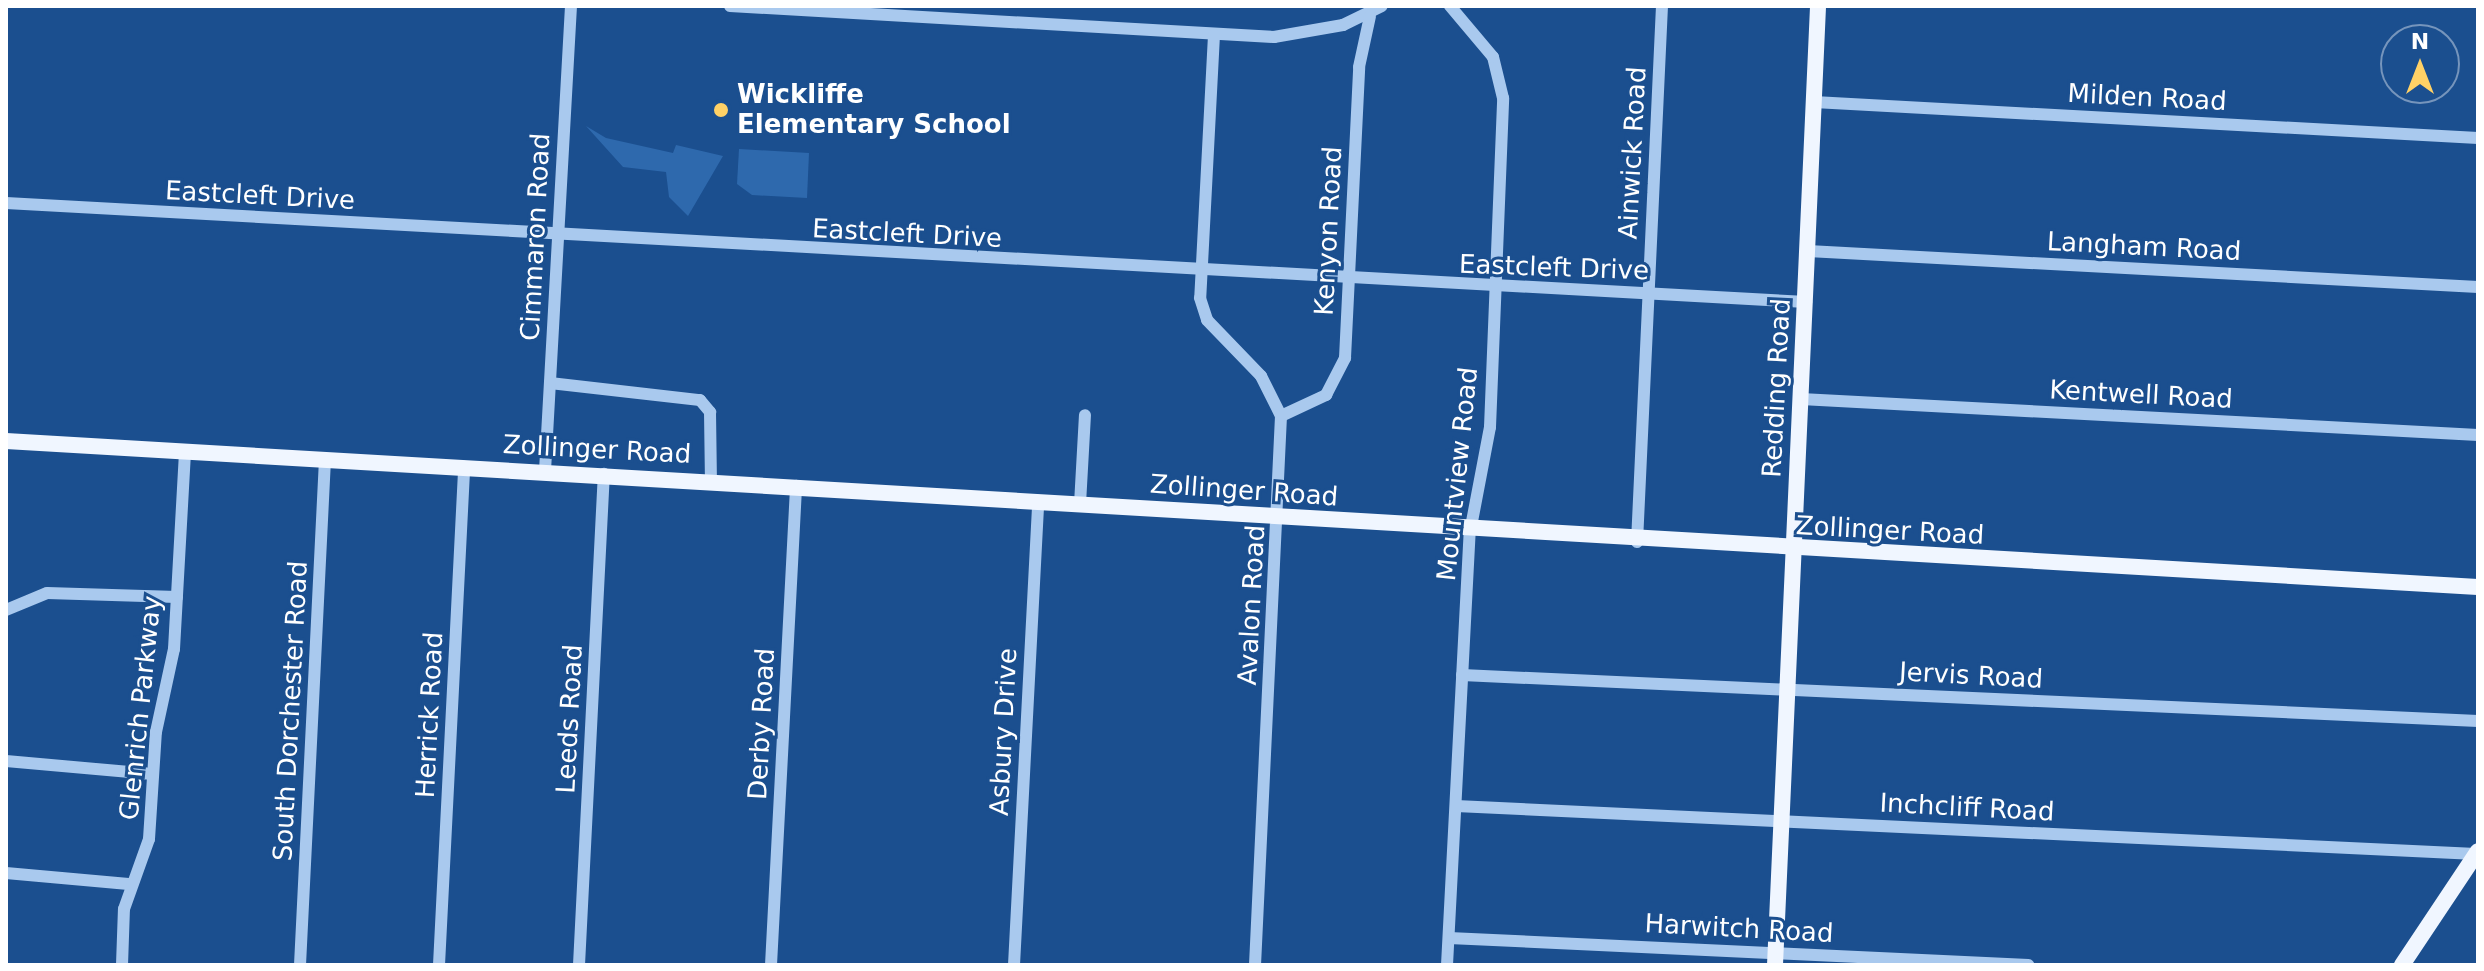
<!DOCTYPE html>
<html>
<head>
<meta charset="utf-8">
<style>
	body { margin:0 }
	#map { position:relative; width:2484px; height:971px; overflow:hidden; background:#1b4f8f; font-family:"DejaVu Sans",sans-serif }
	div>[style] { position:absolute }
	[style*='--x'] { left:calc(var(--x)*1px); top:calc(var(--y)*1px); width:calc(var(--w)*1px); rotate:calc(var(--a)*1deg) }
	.green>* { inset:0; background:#2e69ad }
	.minor>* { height:12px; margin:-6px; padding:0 6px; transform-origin:6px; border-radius:6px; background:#a9c9ee }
	.major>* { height:16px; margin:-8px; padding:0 8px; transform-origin:8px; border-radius:8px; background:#f0f6ff }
	.dots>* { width:22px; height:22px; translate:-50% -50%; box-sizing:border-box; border:4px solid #1b4f8f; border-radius:50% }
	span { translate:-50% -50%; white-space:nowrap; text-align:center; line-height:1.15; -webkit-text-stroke:6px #1b4f8f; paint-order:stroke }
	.poi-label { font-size:26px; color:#fff; font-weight:700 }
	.left { translate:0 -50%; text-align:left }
	.street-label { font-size:26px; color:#fff }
	.frame { position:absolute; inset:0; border:8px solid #fff; pointer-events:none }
	.north { position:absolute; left:2380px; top:24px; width:80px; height:80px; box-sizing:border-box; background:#1b4f8f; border:2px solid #7695bc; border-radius:50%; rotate:0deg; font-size:22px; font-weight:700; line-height:32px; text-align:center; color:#fff }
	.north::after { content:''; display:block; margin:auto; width:28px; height:36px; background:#ffd166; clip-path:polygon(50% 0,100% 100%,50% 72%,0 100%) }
</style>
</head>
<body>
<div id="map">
	<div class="green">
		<div style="clip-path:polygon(586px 126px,606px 138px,673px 153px,676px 145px,723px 156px,688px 216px,669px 197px,666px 172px,623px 167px)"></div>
		<div style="clip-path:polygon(739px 149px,809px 153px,807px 198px,752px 195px,737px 184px)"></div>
	</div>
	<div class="minor">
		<div style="--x:730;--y:6;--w:545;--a:3.26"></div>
		<div style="--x:1274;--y:37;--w:70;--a:-9.9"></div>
		<div style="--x:1343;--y:25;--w:43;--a:-26"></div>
		<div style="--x:1214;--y:35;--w:263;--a:93"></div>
		<div style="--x:1200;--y:298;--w:23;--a:72"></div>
		<div style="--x:1207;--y:320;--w:78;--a:46"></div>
		<div style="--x:1261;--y:376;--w:45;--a:63.4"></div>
		<div style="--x:1281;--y:416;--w:550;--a:92.71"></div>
		<div style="--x:1814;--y:102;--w:665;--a:3.1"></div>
		<div style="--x:6;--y:203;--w:1803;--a:3.15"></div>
		<div style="--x:1808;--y:251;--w:671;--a:3.08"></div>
		<div style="--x:550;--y:383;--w:151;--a:6.5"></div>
		<div style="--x:700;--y:400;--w:16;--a:50"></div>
		<div style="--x:710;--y:412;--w:69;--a:89.2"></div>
		<div style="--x:1801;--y:399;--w:678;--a:3.04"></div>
		<div style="--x:1281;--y:416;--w:50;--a:-25"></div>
		<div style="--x:1326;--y:395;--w:42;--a:-62.8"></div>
		<div style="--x:1345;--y:358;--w:291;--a:-87.2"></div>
		<div style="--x:1359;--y:67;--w:52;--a:-77.8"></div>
		<div style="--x:545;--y:471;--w:466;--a:-86.8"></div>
		<div style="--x:1080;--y:504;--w:89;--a:-86.8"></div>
		<div style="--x:1637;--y:542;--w:537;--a:-87.33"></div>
		<div style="--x:6;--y:610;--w:44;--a:-22.5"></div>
		<div style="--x:47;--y:593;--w:130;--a:1.8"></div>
		<div style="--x:1462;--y:675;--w:1017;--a:2.59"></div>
		<div style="--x:6;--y:761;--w:147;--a:5.1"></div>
		<div style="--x:1456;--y:806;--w:1021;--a:2.69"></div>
		<div style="--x:6;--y:873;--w:123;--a:5.1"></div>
		<div style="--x:1449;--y:938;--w:580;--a:2.67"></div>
		<div style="--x:122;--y:965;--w:56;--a:-88"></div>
		<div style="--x:124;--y:909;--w:74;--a:-70.3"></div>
		<div style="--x:149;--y:839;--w:107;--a:-86.3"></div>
		<div style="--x:156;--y:732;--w:85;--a:-77.8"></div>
		<div style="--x:174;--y:649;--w:198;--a:-86.8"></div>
		<div style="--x:300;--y:965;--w:507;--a:-87.17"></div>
		<div style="--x:439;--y:965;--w:499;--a:-87.1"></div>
		<div style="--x:579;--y:965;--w:492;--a:-87.1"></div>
		<div style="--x:771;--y:965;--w:480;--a:-87"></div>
		<div style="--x:1014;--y:965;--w:465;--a:-87"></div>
		<div style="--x:1447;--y:965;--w:434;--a:-87"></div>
		<div style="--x:1470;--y:532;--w:107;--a:-79.2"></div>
		<div style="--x:1490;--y:427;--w:329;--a:-87.7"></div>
		<div style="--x:1503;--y:98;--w:42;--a:-103.7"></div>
		<div style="--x:1493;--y:57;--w:67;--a:-130.1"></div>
	</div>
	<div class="major">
		<div style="--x:6;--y:441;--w:2476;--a:3.38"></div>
		<div style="--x:1775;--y:965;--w:960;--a:-87.43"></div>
		<div style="--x:2402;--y:965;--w:137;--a:-56.3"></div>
	</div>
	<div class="dots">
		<div style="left:721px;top:110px;background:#ffd166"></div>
	</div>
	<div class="poi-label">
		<span class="left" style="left:737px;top:110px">Wickliffe<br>Elementary School</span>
	</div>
	<div class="street-label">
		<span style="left:2147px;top:98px;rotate:3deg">Milden Road</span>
		<span style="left:1633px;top:153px;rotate:-87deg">Ainwick Road</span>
		<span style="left:260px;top:196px;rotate:3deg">Eastcleft Drive</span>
		<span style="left:1329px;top:231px;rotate:-87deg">Kenyon Road</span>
		<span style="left:907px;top:234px;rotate:3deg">Eastcleft Drive</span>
		<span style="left:536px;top:237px;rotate:-87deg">Cimmaron Road</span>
		<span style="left:2144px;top:247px;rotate:3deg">Langham Road</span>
		<span style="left:1554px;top:268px;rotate:2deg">Eastcleft Drive</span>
		<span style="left:1777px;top:388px;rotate:-87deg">Redding Road</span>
		<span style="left:2141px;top:395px;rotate:3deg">Kentwell Road</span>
		<span style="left:597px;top:450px;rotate:3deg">Zollinger Road</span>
		<span style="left:1458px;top:474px;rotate:-84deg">Mountview Road</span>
		<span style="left:1244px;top:491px;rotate:4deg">Zollinger Road</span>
		<span style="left:1890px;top:531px;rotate:3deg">Zollinger Road</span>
		<span style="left:1252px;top:605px;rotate:-87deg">Avalon Road</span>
		<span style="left:1971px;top:676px;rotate:3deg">Jervis Road</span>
		<span style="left:141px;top:708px;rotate:-84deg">Glenrich Parkway</span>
		<span style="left:291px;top:711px;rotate:-87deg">South Dorchester Road</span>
		<span style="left:430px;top:715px;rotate:-87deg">Herrick Road</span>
		<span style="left:570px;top:719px;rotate:-87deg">Leeds Road</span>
		<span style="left:762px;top:724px;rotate:-87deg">Derby Road</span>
		<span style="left:1004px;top:732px;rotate:-87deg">Asbury Drive</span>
		<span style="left:1967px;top:808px;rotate:3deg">Inchcliff Road</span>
		<span style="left:1739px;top:929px;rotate:3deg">Harwitch Road</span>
	</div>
	<div class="frame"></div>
	<div class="north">N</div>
</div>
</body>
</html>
